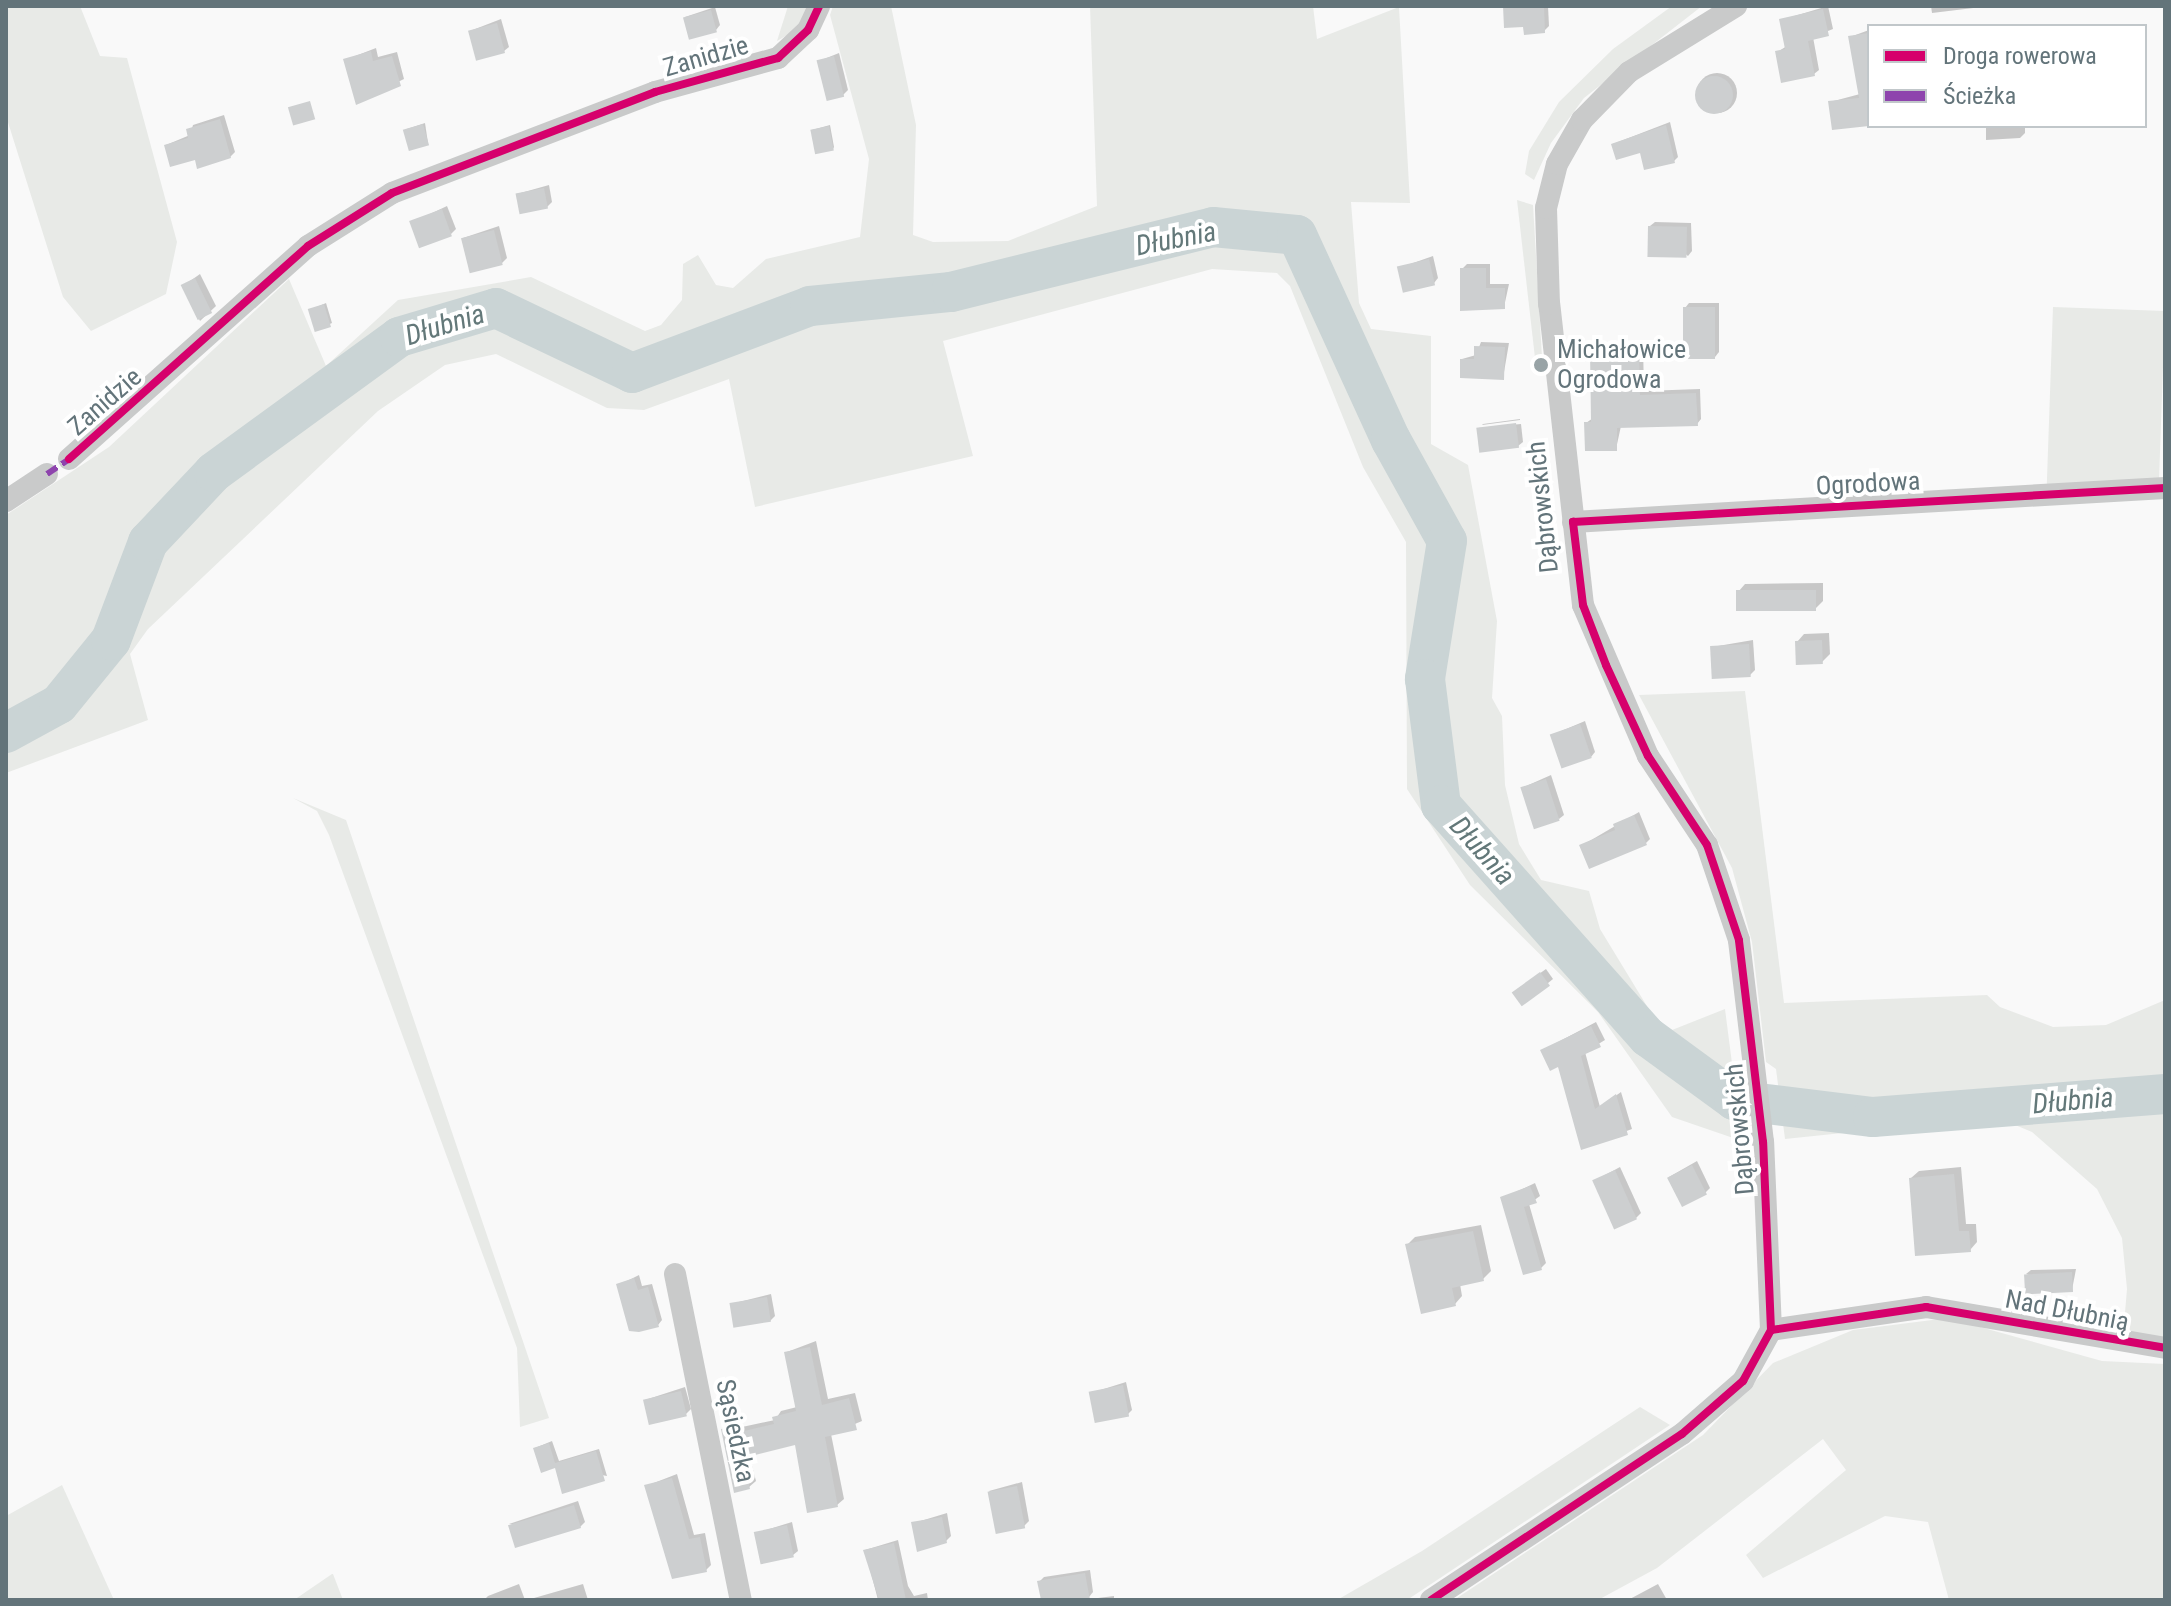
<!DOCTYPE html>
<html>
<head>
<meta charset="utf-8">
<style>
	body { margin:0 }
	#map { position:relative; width:2171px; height:1606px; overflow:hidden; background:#f9f9f9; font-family:"Roboto Condensed",sans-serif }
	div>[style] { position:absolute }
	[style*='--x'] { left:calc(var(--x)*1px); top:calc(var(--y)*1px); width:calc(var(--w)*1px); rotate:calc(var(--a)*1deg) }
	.green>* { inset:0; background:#e8eae7; transform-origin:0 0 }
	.shadow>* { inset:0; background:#0003 }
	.round { border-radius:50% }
	.river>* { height:40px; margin:-20px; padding:0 20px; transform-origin:20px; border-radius:20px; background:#cad4d5 }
	.building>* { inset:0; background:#cdcfd0; transform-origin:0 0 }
	.minor>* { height:22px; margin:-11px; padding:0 11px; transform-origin:11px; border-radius:11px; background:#c9caca }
	.quiet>* { height:6px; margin-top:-3px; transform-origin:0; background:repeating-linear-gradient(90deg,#8e44ad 0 12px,transparent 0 18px) }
	.cycleway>* { height:8px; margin:-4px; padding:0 4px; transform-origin:4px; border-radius:4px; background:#d6006c }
	.dots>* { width:22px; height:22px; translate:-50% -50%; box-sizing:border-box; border:4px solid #fff; border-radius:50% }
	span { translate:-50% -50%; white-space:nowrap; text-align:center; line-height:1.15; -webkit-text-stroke:8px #fff; paint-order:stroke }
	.street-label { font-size:26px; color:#63747a }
	.poi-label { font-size:26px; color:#63747a }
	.left { translate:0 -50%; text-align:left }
	.water-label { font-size:28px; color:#637879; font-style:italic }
	.frame { position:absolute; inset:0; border:8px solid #63747a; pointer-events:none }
	.legend { position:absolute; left:1867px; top:24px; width:280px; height:104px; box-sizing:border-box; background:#fff; border:2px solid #c1c7ca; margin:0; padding:10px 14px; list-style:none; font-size:24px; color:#63747a }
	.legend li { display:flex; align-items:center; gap:16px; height:40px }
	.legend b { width:40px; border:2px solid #c1c7ca }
</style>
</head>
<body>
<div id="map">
	<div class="green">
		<div style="clip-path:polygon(6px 6px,80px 6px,100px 56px,127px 58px,177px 242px,166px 294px,91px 331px,63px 297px,6px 116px)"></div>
		<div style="clip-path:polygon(788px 6px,814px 6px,806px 24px,777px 41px)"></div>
		<div style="clip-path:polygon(833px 6px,891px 6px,916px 125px,913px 235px,933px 242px,1008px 241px,1097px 206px,1090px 6px,1313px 6px,1317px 39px,1399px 7px,1410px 203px,1351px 202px,1359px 303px,1371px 329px,1431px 336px,1431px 444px,1468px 465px,1497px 621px,1492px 698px,1502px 716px,1505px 785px,1519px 844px,1541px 880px,1589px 891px,1600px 929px,1656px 1021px,1672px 1030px,1725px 1009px,1742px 1141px,1672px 1117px,1598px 1012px,1470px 885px,1407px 789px,1406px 542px,1363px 467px,1290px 286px,1277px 273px,1212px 269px,943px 341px,973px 456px,755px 507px,729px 379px,644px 410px,607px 408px,496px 354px,445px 365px,378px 411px,148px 629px,130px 654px,148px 720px,6px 773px,6px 515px,109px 447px,289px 279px,326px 366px,398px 300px,531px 277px,645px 331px,661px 325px,682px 300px,683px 264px,698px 255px,716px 285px,733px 288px,766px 259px,860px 237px,869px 159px,830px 15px)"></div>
		<div style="clip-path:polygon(1672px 6px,1702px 6px,1584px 98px,1551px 143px,1534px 180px,1525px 174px,1529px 151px,1559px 102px,1613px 49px)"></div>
		<div style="clip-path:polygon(1517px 200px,1533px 205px,1542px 357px,1535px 358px)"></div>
		<div style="left:2053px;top:307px;width:112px;height:180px;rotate:2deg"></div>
		<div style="clip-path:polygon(1745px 691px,1784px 1003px,1987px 995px,2000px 1007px,2053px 1027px,2106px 1025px,2165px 1000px,2165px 1337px,2123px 1336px,2127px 1289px,2122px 1238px,2097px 1189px,2032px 1132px,1996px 1117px,1785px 1139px,1776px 1069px,1766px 1062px,1752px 942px,1732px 868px,1639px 695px)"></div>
		<div style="clip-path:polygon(293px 798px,346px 820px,549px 1418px,520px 1427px,517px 1348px,329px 835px,317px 811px)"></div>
		<div style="clip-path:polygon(1948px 1318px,2102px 1361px,2165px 1364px,2165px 1600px,1949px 1600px,1928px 1522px,1885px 1516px,1763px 1578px,1746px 1555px,1846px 1470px,1823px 1439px,1657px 1568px,1598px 1600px,1454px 1600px,1703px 1435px,1773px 1363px,1853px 1330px)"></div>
		<div style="clip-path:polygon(1640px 1407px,1670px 1425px,1407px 1600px,1337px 1600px,1422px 1551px)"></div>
		<div style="clip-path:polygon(62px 1485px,114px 1600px,6px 1600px,6px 1516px)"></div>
		<div style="clip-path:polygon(333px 1574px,343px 1600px,294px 1600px,332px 1574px)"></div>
	</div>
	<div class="shadow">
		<div style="clip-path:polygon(1505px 6px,1548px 6px,1549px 26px,1544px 31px)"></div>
		<div style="clip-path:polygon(1828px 6px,1833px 29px,1813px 37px,1819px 70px,1814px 74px,1777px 52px,1787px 46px,1781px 20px)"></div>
		<div style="clip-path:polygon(1931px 6px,1990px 6px,1932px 13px)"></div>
		<div style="clip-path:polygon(715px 7px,720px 25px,716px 30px,685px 17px)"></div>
		<div style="clip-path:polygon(501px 19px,509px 47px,504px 51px,470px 31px)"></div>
		<div style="clip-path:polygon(1869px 30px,1869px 124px,1830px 102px,1860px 94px,1850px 37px)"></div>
		<div style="clip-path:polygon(376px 48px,378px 57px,397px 52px,404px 79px,357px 102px,345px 60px)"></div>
		<div style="clip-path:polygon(839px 53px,848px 90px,843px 95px,819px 61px)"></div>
		<div class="round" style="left:1697px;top:73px;width:40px;height:40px"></div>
		<div style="clip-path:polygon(224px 115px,235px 152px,230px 157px,196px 157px,166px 145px,190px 135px,193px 125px)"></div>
		<div style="clip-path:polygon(1670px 122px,1678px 157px,1674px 161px,1613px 144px)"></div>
		<div style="clip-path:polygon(425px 123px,428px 143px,405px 131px,407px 129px)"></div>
		<div style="clip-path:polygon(830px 125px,834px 147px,833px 149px,812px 130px)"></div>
		<div style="clip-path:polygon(1986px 126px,2025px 126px,2025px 133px,2020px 138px,1986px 140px)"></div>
		<div style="clip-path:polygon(549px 185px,552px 202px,547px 207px,517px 194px)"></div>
		<div style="clip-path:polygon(447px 206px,456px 229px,451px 234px,411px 223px)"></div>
		<div style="clip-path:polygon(1655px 222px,1691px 223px,1692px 251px,1688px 256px,1650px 226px)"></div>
		<div style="clip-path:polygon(499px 226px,507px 258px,502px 263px,463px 238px)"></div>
		<div style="clip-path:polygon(1433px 256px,1438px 278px,1434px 283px,1399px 268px)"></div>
		<div style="clip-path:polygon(1467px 264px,1490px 264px,1490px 284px,1509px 284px,1504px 307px,1462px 269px)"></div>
		<div style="clip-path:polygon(200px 274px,216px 306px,200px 321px,183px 286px)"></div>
		<div style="clip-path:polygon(326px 303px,332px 323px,316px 330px,310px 310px)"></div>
		<div style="clip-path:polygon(1689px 303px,1719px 303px,1719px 352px,1715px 357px,1685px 308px)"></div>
		<div style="clip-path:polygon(1481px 342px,1509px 343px,1503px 378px,1462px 359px,1476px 355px)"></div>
		<div style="clip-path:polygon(1643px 345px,1644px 391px,1700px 389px,1701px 419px,1697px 424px,1621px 426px,1616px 449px,1586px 423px,1593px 418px,1592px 351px,1596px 346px)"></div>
		<div style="clip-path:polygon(1520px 419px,1520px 420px,1482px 425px,1483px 424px)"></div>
		<div style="clip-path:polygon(1521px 424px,1523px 442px,1518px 446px,1478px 428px)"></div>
		<div style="clip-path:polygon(1823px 583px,1823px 601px,1815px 609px,1738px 592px,1745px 584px)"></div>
		<div style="clip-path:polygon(1829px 633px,1830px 654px,1822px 662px,1797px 642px,1804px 634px)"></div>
		<div style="clip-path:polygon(1753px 640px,1755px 670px,1750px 675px,1712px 647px)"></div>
		<div style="clip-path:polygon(1585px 721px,1595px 752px,1591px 757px,1552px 735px)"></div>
		<div style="clip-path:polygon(1551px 775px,1564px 815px,1559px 819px,1522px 788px)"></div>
		<div style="clip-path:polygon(1639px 812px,1650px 839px,1645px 844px,1581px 846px)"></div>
		<div style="clip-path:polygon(1546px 969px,1553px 979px,1522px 1004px,1519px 988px)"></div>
		<div style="clip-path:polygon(1596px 1022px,1605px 1040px,1585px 1052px,1600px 1107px,1621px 1092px,1632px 1129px,1583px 1147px,1560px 1064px,1543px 1050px)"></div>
		<div style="clip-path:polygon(1697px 1161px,1710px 1188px,1705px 1193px,1669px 1177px)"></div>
		<div style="clip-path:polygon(1620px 1167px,1641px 1213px,1636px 1218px,1594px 1181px)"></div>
		<div style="clip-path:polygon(1961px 1167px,1966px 1224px,1976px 1224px,1977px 1242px,1970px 1250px,1911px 1178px,1919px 1171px)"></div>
		<div style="clip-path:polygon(1535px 1183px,1540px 1196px,1529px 1204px,1546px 1263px,1541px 1268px,1503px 1198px)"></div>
		<div style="clip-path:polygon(1481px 1225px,1491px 1271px,1483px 1279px,1460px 1284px,1462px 1296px,1455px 1304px,1407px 1245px,1415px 1237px)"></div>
		<div style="clip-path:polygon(2076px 1269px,2072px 1290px,2026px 1274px,2031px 1270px)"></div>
		<div style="clip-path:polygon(639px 1275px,642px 1286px,652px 1284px,662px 1320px,658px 1325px,619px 1285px)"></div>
		<div style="clip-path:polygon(771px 1294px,775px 1316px,770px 1321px,731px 1304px)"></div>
		<div style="clip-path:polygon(816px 1341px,828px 1399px,855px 1393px,862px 1421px,831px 1434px,844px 1499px,837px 1505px,796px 1442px,749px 1454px,756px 1481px,749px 1487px,723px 1430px,741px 1420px,742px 1427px,775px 1420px,781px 1411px,797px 1407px,787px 1352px)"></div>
		<div style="clip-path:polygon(1126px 1382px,1132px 1410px,1128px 1414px,1091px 1393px)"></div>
		<div style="clip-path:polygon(685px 1387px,691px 1409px,686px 1414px,645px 1400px)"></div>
		<div style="clip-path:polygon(552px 1441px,559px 1461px,599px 1449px,607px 1476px,556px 1466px,535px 1448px)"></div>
		<div style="clip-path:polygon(677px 1474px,694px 1535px,705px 1533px,711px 1565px,706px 1570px,646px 1486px)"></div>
		<div style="clip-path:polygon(1022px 1482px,1029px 1521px,1024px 1526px,989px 1491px)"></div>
		<div style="clip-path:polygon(578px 1501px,585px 1522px,580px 1527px,509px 1524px)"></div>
		<div style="clip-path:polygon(947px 1513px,951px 1536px,946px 1541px,914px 1523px)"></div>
		<div style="clip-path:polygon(792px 1522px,798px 1551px,793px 1555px,756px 1533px)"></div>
		<div style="clip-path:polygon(898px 1540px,908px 1586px,914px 1596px,927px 1593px,928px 1600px,878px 1600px,865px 1550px)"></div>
		<div style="clip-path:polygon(1090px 1570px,1093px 1592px,1089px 1597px,1043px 1600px,1039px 1582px,1044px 1577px)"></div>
		<div style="clip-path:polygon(519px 1584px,525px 1600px,484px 1600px,488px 1596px)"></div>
		<div style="clip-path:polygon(583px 1584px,588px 1600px,527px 1600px)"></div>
		<div style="clip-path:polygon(1658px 1584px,1667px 1600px,1628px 1600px)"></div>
		<div style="clip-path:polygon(1114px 1596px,1114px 1600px,1096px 1600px,1098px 1598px)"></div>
	</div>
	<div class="river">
		<div style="--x:6;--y:733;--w:60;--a:-28.7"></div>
		<div style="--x:59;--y:704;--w:82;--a:-50.9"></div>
		<div style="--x:111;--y:640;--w:105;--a:-69.3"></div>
		<div style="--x:148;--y:542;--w:96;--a:-46.7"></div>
		<div style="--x:214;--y:472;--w:229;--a:-36.1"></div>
		<div style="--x:399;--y:337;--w:101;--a:-16.6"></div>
		<div style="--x:496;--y:308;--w:151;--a:25.5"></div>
		<div style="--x:632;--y:373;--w:190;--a:-20.6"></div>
		<div style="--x:810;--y:306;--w:142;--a:-5.7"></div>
		<div style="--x:951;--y:292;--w:270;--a:-13.9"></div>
		<div style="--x:1213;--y:227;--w:84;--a:5.4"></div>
		<div style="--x:1297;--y:235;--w:226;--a:65.4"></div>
		<div style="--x:1391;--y:440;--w:115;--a:61"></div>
		<div style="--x:1447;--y:541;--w:140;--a:99.1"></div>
		<div style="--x:1425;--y:679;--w:127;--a:82.8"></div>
		<div style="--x:1441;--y:805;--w:311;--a:48.3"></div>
		<div style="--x:1648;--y:1037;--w:107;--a:36.2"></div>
		<div style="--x:1734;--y:1100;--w:140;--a:7"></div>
		<div style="--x:1873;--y:1117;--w:293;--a:-4.5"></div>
	</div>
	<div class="building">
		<div style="clip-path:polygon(1503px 6px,1544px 6px,1545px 33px,1524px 35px,1523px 27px,1504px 28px)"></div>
		<div style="clip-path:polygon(1823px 9px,1829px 36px,1808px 41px,1815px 76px,1781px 83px,1775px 51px,1785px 49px,1779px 19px)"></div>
		<div style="left:711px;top:10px;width:23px;height:29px;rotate:75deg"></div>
		<div style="left:497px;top:23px;width:31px;height:30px;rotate:75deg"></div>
		<div style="clip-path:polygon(1869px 33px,1869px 126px,1832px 130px,1828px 101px,1859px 98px,1848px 36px)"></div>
		<div style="clip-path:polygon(371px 51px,373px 61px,392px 56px,401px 86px,356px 105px,343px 59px)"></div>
		<div style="left:834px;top:56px;width:42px;height:18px;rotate:76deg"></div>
		<div class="round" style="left:1695px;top:76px;width:38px;height:38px"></div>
		<div style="left:310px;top:101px;width:19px;height:23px;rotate:74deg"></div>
		<div style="clip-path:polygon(220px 119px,231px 158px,197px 169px,195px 160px,170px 167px,164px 145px,188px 138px,186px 129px)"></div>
		<div style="left:423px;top:124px;width:22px;height:21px;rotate:74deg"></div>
		<div style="clip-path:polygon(1666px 125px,1675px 163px,1644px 170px,1640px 153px,1616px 160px,1611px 144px)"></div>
		<div style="left:829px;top:126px;width:25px;height:19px;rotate:79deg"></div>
		<div style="left:544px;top:188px;width:21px;height:29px;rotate:79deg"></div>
		<div style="left:442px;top:209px;width:29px;height:35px;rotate:70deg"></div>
		<div style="left:1648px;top:226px;width:39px;height:31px;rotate:1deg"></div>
		<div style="left:494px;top:230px;width:36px;height:34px;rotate:76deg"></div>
		<div style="left:1429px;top:259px;width:27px;height:33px;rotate:77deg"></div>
		<div style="clip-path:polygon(1460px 268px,1486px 268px,1486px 288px,1505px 288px,1505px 309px,1460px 311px)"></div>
		<div style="left:195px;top:278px;width:39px;height:16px;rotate:64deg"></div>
		<div style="left:324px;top:304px;width:24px;height:17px;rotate:73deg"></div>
		<div style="left:1683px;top:307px;width:32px;height:52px"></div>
		<div style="clip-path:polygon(1474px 346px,1505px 347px,1504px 380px,1460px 378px,1460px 359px,1474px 359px)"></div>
		<div style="clip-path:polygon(1639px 348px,1640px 395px,1696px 393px,1698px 426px,1617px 428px,1617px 451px,1585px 451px,1584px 422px,1591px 422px,1590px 350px)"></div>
		<div style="left:1516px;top:423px;width:25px;height:40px;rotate:83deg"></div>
		<div style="left:1816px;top:590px;width:21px;height:80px;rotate:90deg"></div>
		<div style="left:1822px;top:640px;width:24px;height:27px;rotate:88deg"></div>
		<div style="left:1749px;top:644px;width:33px;height:39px;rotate:87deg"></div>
		<div style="left:1580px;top:724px;width:36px;height:32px;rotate:71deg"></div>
		<div style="left:1546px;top:779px;width:44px;height:27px;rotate:72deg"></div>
		<div style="clip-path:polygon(1634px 815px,1647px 845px,1589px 869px,1579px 845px,1615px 830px,1613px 824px)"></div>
		<div style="left:1540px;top:972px;width:17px;height:35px;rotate:54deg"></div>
		<div style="clip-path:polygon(1591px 1026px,1601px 1047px,1581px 1056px,1595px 1109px,1616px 1094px,1628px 1135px,1581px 1150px,1558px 1067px,1550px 1071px,1540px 1050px)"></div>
		<div style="left:1692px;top:1165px;width:33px;height:28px;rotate:63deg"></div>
		<div style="left:1615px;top:1170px;width:54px;height:25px;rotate:66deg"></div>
		<div style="clip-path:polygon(1954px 1174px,1959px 1231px,1969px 1231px,1971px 1252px,1915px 1256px,1909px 1178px)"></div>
		<div style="clip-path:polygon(1530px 1186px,1537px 1203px,1524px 1207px,1542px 1270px,1523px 1275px,1500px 1197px)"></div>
		<div style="clip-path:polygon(1473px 1231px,1484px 1281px,1452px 1288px,1456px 1306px,1421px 1314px,1405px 1244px)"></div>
		<div style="left:2072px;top:1272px;width:20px;height:48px;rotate:87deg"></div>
		<div style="clip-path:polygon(634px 1278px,638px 1290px,648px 1287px,659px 1327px,639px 1332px,629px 1331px,616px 1284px)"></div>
		<div style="left:767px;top:1297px;width:25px;height:38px;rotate:81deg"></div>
		<div style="clip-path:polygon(810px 1347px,822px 1405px,849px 1398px,857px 1430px,825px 1437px,838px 1507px,807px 1513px,795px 1445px,743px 1458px,750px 1489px,734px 1493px,721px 1429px,734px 1426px,736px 1433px,774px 1424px,772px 1417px,796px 1411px,784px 1352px)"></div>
		<div style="left:1123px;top:1385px;width:32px;height:35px;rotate:79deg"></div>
		<div style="left:681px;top:1391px;width:26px;height:39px;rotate:77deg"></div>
		<div style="clip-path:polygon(549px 1443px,555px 1463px,596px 1451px,605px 1481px,562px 1494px,555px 1468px,541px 1473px,533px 1448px)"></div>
		<div style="clip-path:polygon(672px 1478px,689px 1539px,700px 1537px,707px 1572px,672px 1579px,644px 1485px)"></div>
		<div style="left:1017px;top:1486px;width:43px;height:30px;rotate:79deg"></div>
		<div style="left:574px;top:1505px;width:24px;height:69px;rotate:73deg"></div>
		<div style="clip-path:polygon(942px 1517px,947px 1543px,917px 1552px,911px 1522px)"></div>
		<div style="left:787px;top:1525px;width:33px;height:34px;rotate:78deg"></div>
		<div style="clip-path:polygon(894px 1543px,906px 1600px,879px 1600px,863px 1550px)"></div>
		<div style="clip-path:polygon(1085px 1573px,1090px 1600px,1041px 1600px,1037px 1581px)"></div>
	</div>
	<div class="minor">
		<div style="--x:69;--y:459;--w:320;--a:-41.7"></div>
		<div style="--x:308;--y:246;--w:99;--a:-32.2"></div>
		<div style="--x:392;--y:193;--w:282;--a:-21"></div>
		<div style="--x:655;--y:92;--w:128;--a:-15.5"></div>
		<div style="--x:778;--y:58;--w:41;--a:-43"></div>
		<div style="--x:808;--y:30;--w:26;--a:-65"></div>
		<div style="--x:6;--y:501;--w:49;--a:-33.4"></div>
		<div style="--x:1573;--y:522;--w:593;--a:-3.29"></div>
		<div style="--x:675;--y:1274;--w:333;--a:78.6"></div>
		<div style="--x:1771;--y:1330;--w:157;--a:-8.4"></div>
		<div style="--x:1926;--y:1307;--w:242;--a:9.7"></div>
		<div style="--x:1431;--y:1600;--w:301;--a:-33.5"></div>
		<div style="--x:1682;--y:1434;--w:81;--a:-41"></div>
		<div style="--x:1743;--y:1381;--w:58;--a:-61.2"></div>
		<div style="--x:1771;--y:1330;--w:188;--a:-92.4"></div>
		<div style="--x:1763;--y:1142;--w:203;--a:-96.8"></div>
		<div style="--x:1739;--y:940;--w:100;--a:-108.6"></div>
		<div style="--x:1707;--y:845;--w:107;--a:-123.5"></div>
		<div style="--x:1648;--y:756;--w:164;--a:-113.3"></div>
		<div style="--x:1583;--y:605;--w:303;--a:-96.4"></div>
		<div style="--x:1549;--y:304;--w:96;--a:-91.8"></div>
		<div style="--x:1546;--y:208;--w:45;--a:-76"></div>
		<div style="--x:1557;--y:164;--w:51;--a:-60.4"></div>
		<div style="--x:1582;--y:120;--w:67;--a:-45.6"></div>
		<div style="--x:1629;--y:72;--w:126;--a:-31.7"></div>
	</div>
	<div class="quiet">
		<div style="--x:47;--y:474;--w:27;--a:-34"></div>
	</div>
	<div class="cycleway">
		<div style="--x:69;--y:459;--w:320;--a:-41.7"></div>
		<div style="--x:308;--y:246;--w:99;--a:-32.2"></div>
		<div style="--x:392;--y:193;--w:282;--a:-21"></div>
		<div style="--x:655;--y:92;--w:128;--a:-15.5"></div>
		<div style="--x:778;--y:58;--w:41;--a:-43"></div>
		<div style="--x:808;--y:30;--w:26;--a:-65"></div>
		<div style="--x:1771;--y:1330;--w:157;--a:-8.4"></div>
		<div style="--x:1926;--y:1307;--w:242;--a:9.7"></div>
		<div style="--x:1431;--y:1600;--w:301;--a:-33.5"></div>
		<div style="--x:1682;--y:1434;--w:81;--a:-41"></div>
		<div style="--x:1743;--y:1381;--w:58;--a:-61.2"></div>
		<div style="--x:1771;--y:1330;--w:188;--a:-92.4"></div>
		<div style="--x:1763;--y:1142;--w:203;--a:-96.8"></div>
		<div style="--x:1739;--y:940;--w:100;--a:-108.6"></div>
		<div style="--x:1707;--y:845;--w:107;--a:-123.5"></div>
		<div style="--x:1648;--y:756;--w:100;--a:-114.8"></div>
		<div style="--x:1606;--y:665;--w:64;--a:-111"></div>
		<div style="--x:1583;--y:605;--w:84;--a:-96.9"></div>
		<div style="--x:1573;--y:522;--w:593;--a:-3.29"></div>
	</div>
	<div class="dots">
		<div style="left:1541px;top:365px;background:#98a3a6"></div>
	</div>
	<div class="street-label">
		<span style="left:706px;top:57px;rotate:-16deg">Zanidzie</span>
		<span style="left:105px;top:402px;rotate:-41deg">Zanidzie</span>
		<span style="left:1868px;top:484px;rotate:-3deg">Ogrodowa</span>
		<span style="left:1543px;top:507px;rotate:-96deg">Dąbrowskich</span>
		<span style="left:1740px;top:1129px;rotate:-95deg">Dąbrowskich</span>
		<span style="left:2067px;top:1311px;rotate:11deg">Nad Dłubnią</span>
		<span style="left:735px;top:1431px;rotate:78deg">Sąsiedzka</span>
	</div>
	<div class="poi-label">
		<span class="left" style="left:1557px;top:365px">Michałowice<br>Ogrodowa</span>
	</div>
	<div class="water-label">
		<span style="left:1176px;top:239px;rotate:-11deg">Dłubnia</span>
		<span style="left:445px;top:325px;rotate:-17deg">Dłubnia</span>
		<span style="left:1482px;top:851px;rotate:48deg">Dłubnia</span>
		<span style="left:2073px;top:1101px;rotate:-5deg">Dłubnia</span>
	</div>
	<div class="frame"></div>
	<ul class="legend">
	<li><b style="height:10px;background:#d6006c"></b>Droga rowerowa</li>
	<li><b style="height:10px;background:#8e44ad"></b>Ścieżka</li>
	</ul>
</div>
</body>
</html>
